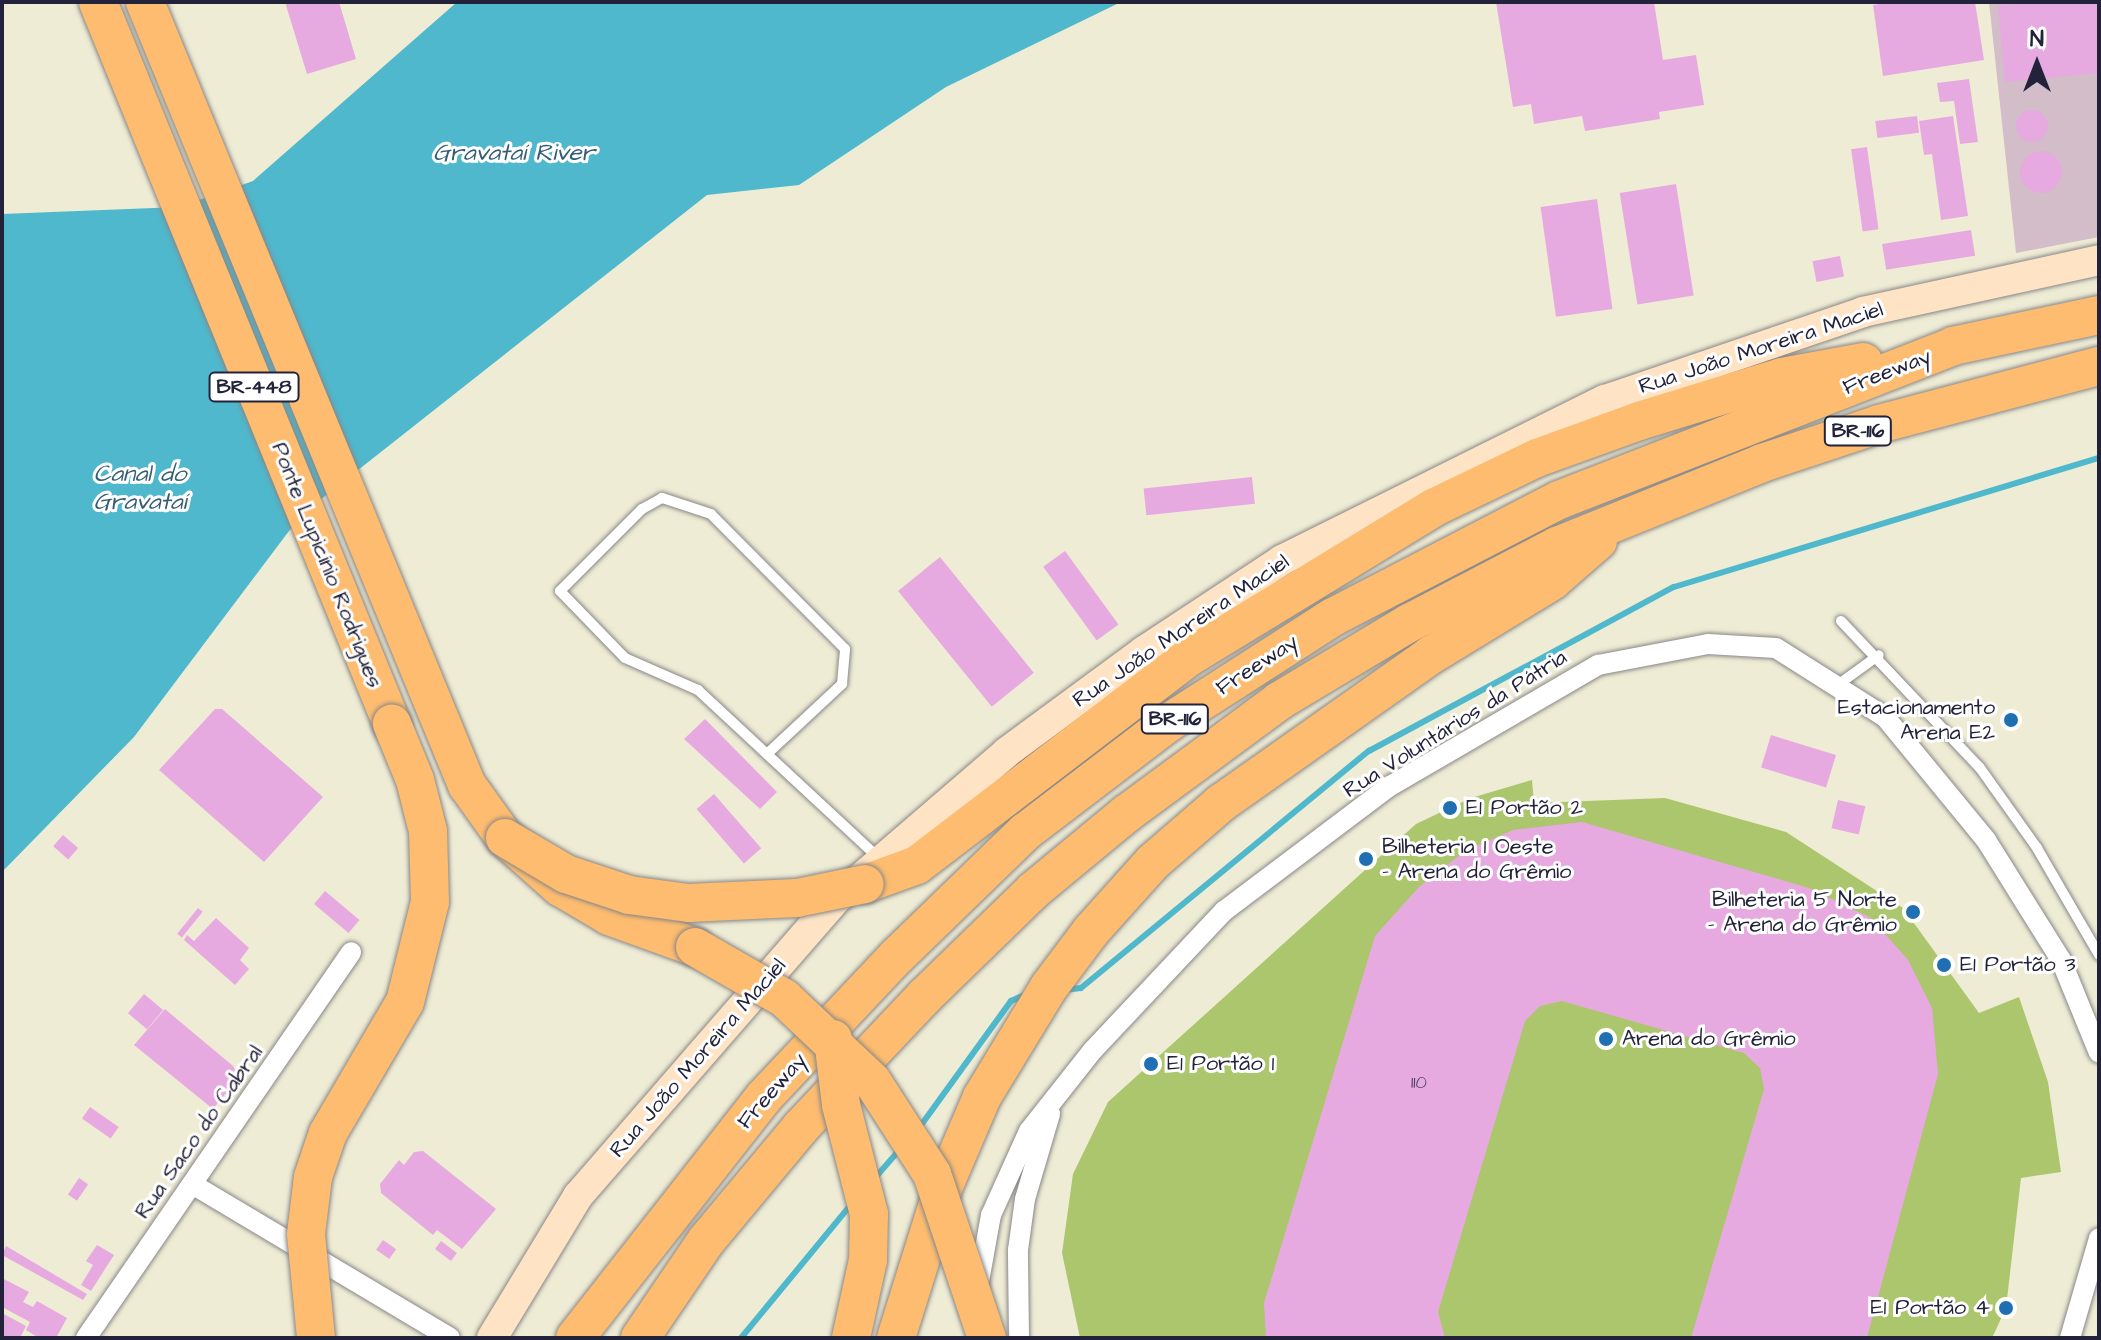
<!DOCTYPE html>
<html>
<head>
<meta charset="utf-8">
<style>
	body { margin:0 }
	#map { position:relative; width:2101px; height:1340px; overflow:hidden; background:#efecd5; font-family:"Architects Daughter",sans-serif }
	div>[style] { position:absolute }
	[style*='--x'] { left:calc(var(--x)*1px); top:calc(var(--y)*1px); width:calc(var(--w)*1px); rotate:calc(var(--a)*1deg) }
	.industrial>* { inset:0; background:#d2bdc8 }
	.green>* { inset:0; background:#abc66c }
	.water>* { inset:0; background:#4fb8cd }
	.stream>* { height:6px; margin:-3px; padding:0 3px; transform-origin:3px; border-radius:3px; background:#4fb8cd }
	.building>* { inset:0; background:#e7aae0; transform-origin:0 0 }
	.round { border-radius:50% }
	.roads { filter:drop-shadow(0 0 2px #888788) drop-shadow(0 0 2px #888788) }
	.lane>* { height:10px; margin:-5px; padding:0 5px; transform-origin:5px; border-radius:5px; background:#fff }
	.street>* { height:20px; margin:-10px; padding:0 10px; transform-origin:10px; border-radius:10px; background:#fff }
	.secondary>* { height:30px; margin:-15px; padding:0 15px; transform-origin:15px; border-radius:15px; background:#fee4c5 }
	.highway>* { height:38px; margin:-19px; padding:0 19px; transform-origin:19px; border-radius:19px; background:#fdbc6f }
	.bridges { filter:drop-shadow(0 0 2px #888788) drop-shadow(0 0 2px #888788) }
	.highway-bridge>* { height:38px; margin:-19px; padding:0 19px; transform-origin:19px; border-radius:19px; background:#fdbc6f }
	.dots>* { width:22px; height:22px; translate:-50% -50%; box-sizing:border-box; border:4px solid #fff; border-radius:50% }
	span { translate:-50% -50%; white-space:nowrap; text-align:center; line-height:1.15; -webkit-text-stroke:6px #fff; paint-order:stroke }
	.number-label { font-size:18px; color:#534464 }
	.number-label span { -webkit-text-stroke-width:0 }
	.shield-label span { padding:2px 6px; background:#fff; border:2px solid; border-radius:6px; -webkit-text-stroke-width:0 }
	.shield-label { font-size:20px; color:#22223b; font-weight:700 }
	.street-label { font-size:22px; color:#22223b }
	.poi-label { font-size:22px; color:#22223b }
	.right { translate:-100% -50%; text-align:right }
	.left { translate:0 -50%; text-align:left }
	.water-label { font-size:24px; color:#345e75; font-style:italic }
	.frame { position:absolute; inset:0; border:4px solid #22223b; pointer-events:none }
	.north { position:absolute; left:1997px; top:24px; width:80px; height:80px; -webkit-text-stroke:6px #fff; paint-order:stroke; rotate:0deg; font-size:22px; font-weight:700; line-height:32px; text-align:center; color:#22223b }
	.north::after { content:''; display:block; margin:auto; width:28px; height:36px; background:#22223b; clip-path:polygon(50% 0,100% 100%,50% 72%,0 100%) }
</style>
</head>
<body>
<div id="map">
	<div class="industrial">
		<div style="clip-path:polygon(1989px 2px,2099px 2px,2099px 237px,2016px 253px)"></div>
	</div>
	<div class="green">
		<div style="clip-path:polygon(1532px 780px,1534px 803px,1665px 798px,1786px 832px,1903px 908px,1979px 1013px,2019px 997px,2048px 1082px,2061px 1172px,2021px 1178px,2006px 1308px,1992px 1338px,1080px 1338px,1062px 1253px,1073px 1174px,1108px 1102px,1416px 824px,1471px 798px)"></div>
	</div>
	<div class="water">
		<div style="clip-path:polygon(457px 2px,1121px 2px,946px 87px,799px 185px,707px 195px,301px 515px,134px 737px,2px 872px,2px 214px,179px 207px,253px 181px)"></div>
	</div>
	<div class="stream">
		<div style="--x:1064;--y:990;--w:17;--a:-7"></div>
		<div style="--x:1081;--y:988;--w:373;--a:-39.5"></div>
		<div style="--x:1369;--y:751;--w:346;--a:-28.3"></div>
		<div style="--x:1674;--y:587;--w:444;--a:-16.9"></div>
		<div style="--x:919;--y:1128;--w:157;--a:-54.1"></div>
		<div style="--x:1011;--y:1001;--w:20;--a:-24"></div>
		<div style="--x:874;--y:1179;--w:41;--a:-48.9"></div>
		<div style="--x:741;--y:1338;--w:176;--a:-50.5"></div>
	</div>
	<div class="building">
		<div style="clip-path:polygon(285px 2px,339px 2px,356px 59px,307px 74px)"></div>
		<div style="clip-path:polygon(1496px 2px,1654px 2px,1663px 60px,1696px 55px,1704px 105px,1659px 112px,1660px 119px,1585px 131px,1582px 116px,1534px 124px,1531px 104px,1513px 107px)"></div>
		<div style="clip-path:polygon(1891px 2px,1975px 2px,1984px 60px,1883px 76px,1873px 5px)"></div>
		<div style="clip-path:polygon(2042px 2px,2099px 2px,2099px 73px,2005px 82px,1998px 6px)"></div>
		<div style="clip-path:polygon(1969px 79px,1978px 142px,1960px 144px,1954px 101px,1940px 102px,1937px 83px)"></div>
		<div class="round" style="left:2016px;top:110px;width:32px;height:32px"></div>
		<div style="left:1917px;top:116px;width:17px;height:42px;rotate:83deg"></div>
		<div style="clip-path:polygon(1953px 116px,1968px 216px,1941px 220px,1932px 154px,1924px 155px,1919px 121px)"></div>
		<div style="left:1867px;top:147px;width:83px;height:16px;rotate:82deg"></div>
		<div class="round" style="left:2020px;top:151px;width:42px;height:42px"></div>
		<div style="left:1676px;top:184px;width:113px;height:57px;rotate:81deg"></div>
		<div style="left:1597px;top:199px;width:111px;height:57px;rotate:82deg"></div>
		<div style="left:1971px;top:230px;width:26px;height:90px;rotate:81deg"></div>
		<div style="left:1840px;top:256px;width:21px;height:28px;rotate:79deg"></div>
		<div style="left:1252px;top:477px;width:27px;height:109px;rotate:84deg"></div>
		<div style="left:1065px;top:551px;width:91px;height:27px;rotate:54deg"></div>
		<div style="left:940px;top:557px;width:149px;height:54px;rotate:51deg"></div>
		<div style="clip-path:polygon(215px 709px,222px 709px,323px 797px,264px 862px,159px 770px)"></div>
		<div style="clip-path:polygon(705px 719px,777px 792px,760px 809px,684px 739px)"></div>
		<div style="left:1771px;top:735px;width:68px;height:34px;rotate:17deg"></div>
		<div style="left:714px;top:794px;width:72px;height:23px;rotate:49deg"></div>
		<div style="left:1838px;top:800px;width:28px;height:29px;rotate:13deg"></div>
		<div style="clip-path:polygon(1582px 822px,1809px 888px,1871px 918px,1908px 960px,1932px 1008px,1938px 1074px,1867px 1338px,1691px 1338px,1764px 1089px,1760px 1068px,1744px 1053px,1562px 1001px,1540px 1006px,1525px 1021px,1438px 1312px,1445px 1338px,1266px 1338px,1264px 1303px,1375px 936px,1419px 887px,1465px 851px,1513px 830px)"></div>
		<div style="left:63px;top:835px;width:20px;height:15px;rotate:41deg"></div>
		<div style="left:325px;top:891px;width:45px;height:17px;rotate:40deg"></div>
		<div style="left:198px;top:908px;width:6px;height:33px;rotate:39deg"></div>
		<div style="clip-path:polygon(216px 918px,249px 948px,240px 960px,249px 969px,235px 985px,184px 940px,187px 935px,194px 941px)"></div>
		<div style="left:144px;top:994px;width:25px;height:25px;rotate:40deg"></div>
		<div style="clip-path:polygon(165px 1009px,233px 1066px,239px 1077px,213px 1109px,134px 1045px)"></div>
		<div style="left:90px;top:1107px;width:35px;height:14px;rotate:35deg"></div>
		<div style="clip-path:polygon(423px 1151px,496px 1209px,462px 1249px,437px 1230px,433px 1235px,381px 1193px,380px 1184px,399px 1160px,404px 1165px,414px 1152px)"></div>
		<div style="left:79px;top:1178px;width:11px;height:20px;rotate:34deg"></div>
		<div style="left:383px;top:1240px;width:16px;height:12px;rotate:35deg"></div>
		<div style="left:441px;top:1241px;width:20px;height:10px;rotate:37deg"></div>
		<div style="clip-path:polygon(97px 1245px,114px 1255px,91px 1291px,81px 1285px,93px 1265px,86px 1261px)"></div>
		<div style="clip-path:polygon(6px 1246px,87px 1294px,83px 1300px,2px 1255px)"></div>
		<div style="clip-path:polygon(2px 1278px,29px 1292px,23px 1302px,33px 1307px,37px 1301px,67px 1318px,56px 1338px,39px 1338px,26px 1330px,30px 1322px,2px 1307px)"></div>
		<div style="clip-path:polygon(2px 1313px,26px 1326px,20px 1338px,2px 1338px)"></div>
	</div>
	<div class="roads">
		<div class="lane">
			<div style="--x:1841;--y:621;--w:202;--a:46.6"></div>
			<div style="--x:1980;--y:768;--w:98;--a:54.5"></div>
			<div style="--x:2037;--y:848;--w:124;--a:59.9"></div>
			<div style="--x:1839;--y:684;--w:49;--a:-35.9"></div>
			<div style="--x:767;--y:754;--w:103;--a:-43"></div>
			<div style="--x:842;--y:684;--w:35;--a:-85"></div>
			<div style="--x:845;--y:649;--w:190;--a:-134.8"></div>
			<div style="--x:711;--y:514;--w:52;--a:-161.9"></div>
			<div style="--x:662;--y:498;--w:23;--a:151"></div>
			<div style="--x:642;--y:509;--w:116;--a:135"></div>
			<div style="--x:560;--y:591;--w:93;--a:45.9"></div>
			<div style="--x:625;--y:658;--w:80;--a:23.7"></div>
			<div style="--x:698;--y:690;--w:248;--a:42.9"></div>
		</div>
		<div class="street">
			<div style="--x:192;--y:1184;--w:300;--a:30.8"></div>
			<div style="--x:978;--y:1287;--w:73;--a:-79.8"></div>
			<div style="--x:991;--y:1215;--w:92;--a:-65.7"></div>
			<div style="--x:1029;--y:1131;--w:103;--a:-51.7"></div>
			<div style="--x:1093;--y:1050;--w:191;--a:-46.7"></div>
			<div style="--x:1224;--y:911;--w:208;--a:-37"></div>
			<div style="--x:1390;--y:786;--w:241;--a:-30.2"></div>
			<div style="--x:1598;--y:665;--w:112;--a:-10.8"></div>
			<div style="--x:1708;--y:644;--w:68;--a:3.4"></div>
			<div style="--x:1776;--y:648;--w:129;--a:32.3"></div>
			<div style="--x:1885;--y:717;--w:159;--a:50.6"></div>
			<div style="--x:1986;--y:840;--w:142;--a:58"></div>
			<div style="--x:2061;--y:960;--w:100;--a:67.8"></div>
			<div style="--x:86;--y:1338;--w:468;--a:-55.5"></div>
			<div style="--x:1019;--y:1338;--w:88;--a:-90.7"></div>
			<div style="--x:1018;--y:1250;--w:51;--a:-82.2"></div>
			<div style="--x:1025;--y:1199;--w:89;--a:-73.6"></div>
			<div style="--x:2070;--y:1338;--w:104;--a:-73.8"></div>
		</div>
		<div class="secondary">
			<div style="--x:492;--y:1338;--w:166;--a:-58.8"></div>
			<div style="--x:578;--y:1196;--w:391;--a:-49"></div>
			<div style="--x:834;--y:901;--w:228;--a:-40.7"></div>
			<div style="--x:1007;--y:752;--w:170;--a:-36.4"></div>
			<div style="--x:1144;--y:651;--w:165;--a:-33.4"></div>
			<div style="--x:1282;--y:560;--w:360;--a:-26.4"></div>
			<div style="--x:1605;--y:400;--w:273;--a:-18.8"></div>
			<div style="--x:1863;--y:312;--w:242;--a:-12.4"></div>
		</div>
		<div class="highway">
			<div style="--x:98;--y:2;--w:780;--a:67.84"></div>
			<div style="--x:145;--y:2;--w:847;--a:67.65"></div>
			<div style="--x:467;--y:785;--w:65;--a:54.4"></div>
			<div style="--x:505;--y:838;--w:74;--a:41.7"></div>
			<div style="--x:560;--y:887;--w:57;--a:30.6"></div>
			<div style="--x:609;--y:916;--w:91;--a:19.8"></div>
			<div style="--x:865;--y:884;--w:55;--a:-20.1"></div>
			<div style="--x:917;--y:865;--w:342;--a:-37.4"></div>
			<div style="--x:1189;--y:657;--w:288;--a:-31.4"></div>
			<div style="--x:1435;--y:507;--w:113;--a:-25.7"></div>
			<div style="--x:1537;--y:458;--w:109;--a:-19.9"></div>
			<div style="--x:1639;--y:421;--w:150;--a:-17.1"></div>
			<div style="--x:1782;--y:377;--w:83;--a:-10.4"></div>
			<div style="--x:575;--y:1338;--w:306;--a:-51.9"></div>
			<div style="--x:764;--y:1097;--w:192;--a:-46.7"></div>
			<div style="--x:896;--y:957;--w:180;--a:-44.1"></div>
			<div style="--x:1025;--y:832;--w:180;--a:-37.3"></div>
			<div style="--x:1168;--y:723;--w:196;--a:-32.7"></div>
			<div style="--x:1333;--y:617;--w:254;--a:-27.4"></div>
			<div style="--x:1559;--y:500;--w:423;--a:-21.3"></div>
			<div style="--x:1953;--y:346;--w:149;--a:-12"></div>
			<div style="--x:640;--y:1338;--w:117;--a:-55.8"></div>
			<div style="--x:706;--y:1241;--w:148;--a:-50.2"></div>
			<div style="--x:801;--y:1127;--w:179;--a:-46.6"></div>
			<div style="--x:924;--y:997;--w:153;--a:-44.2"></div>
			<div style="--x:1034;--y:890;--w:119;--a:-39.6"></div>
			<div style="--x:1126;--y:814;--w:190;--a:-36.4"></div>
			<div style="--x:1279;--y:701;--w:152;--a:-31"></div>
			<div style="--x:1409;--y:623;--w:167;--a:-27.5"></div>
			<div style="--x:1557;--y:546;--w:221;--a:-22"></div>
			<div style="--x:1762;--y:463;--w:123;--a:-18.4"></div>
			<div style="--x:1879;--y:424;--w:228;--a:-14.8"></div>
			<div style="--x:896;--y:1338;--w:157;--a:-72.6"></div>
			<div style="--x:943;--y:1188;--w:99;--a:-66.8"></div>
			<div style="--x:982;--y:1097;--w:129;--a:-58.7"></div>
			<div style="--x:1049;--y:987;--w:70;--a:-53.1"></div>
			<div style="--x:1091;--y:931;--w:93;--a:-48.1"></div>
			<div style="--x:1153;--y:862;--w:90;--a:-40.9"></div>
			<div style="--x:1221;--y:803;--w:257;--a:-35.2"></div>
			<div style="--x:1431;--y:655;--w:142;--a:-31.4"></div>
			<div style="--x:1552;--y:581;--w:61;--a:-41"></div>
		</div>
	</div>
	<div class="bridges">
		<div class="highway-bridge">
			<div style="--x:505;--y:838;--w:71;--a:30.5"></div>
			<div style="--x:566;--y:874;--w:66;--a:18.4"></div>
			<div style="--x:629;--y:895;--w:60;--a:7.7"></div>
			<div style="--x:688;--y:903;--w:109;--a:-2.6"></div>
			<div style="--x:797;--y:898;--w:69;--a:-11.6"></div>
			<div style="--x:695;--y:947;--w:103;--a:29.8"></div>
			<div style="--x:784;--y:998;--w:121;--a:43.3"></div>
			<div style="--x:872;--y:1081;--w:111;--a:57.2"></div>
			<div style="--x:932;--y:1174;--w:173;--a:71.5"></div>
			<div style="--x:833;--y:1039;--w:66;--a:83.1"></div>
			<div style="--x:841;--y:1105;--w:113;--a:75.6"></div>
			<div style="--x:869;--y:1214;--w:46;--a:91.2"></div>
			<div style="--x:868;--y:1260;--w:80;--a:102.3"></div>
			<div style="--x:316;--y:1338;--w:104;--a:-95.5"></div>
			<div style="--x:306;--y:1234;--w:57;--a:-83"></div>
			<div style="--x:313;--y:1177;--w:46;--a:-71.2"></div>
			<div style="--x:328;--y:1133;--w:152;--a:-59.6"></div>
			<div style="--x:405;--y:1002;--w:103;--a:-76"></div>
			<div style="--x:430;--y:902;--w:71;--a:-91.6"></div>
			<div style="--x:428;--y:831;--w:53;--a:-104.3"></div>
			<div style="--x:415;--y:780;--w:61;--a:-112.3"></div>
		</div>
	</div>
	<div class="dots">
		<div style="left:2011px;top:720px;background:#1f6fb2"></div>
		<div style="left:1450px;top:808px;background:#1f6fb2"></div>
		<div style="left:1366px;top:859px;background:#1f6fb2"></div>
		<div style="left:1913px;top:912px;background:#1f6fb2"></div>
		<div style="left:1944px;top:965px;background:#1f6fb2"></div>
		<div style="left:1606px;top:1039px;background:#1f6fb2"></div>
		<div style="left:1151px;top:1064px;background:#1f6fb2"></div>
		<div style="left:2006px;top:1308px;background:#1f6fb2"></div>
	</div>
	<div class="number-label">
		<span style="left:1419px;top:1083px">110</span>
	</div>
	<div class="shield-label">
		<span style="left:254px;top:387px">BR-448</span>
		<span style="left:1858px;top:431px">BR-116</span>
		<span style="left:1175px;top:719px">BR-116</span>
	</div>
	<div class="street-label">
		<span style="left:1761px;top:348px;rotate:-18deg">Rua João Moreira Maciel</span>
		<span style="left:1887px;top:372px;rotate:-21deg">Freeway</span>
		<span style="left:327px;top:565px;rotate:68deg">Ponte Lupicínio Rodrigues</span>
		<span style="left:1181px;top:631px;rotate:-34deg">Rua João Moreira Maciel</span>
		<span style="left:1257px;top:665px;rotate:-33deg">Freeway</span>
		<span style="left:1455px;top:724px;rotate:-32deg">Rua Voluntários da Pátria</span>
		<span style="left:698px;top:1058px;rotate:-49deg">Rua João Moreira Maciel</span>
		<span style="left:772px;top:1091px;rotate:-49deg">Freeway</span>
		<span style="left:199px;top:1132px;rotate:-55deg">Rua Saco do Cabral</span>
	</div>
	<div class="poi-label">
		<span class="right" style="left:1995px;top:720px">Estacionamento<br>Arena E2</span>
		<span class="left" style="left:1466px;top:808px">E1 Portão 2</span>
		<span class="left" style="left:1382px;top:859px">Bilheteria 1 Oeste<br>- Arena do Grêmio</span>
		<span class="right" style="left:1897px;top:912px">Bilheteria 5 Norte<br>- Arena do Grêmio</span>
		<span class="left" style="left:1960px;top:965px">E1 Portão 3</span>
		<span class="left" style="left:1622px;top:1039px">Arena do Grêmio</span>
		<span class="left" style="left:1167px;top:1064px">E1 Portão 1</span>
		<span class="right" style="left:1990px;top:1308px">E1 Portão 4</span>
	</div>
	<div class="water-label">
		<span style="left:514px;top:154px">Gravataí River</span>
		<span style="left:140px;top:489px">Canal do<br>Gravataí</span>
	</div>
	<div class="frame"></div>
	<div class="north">N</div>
</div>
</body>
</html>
